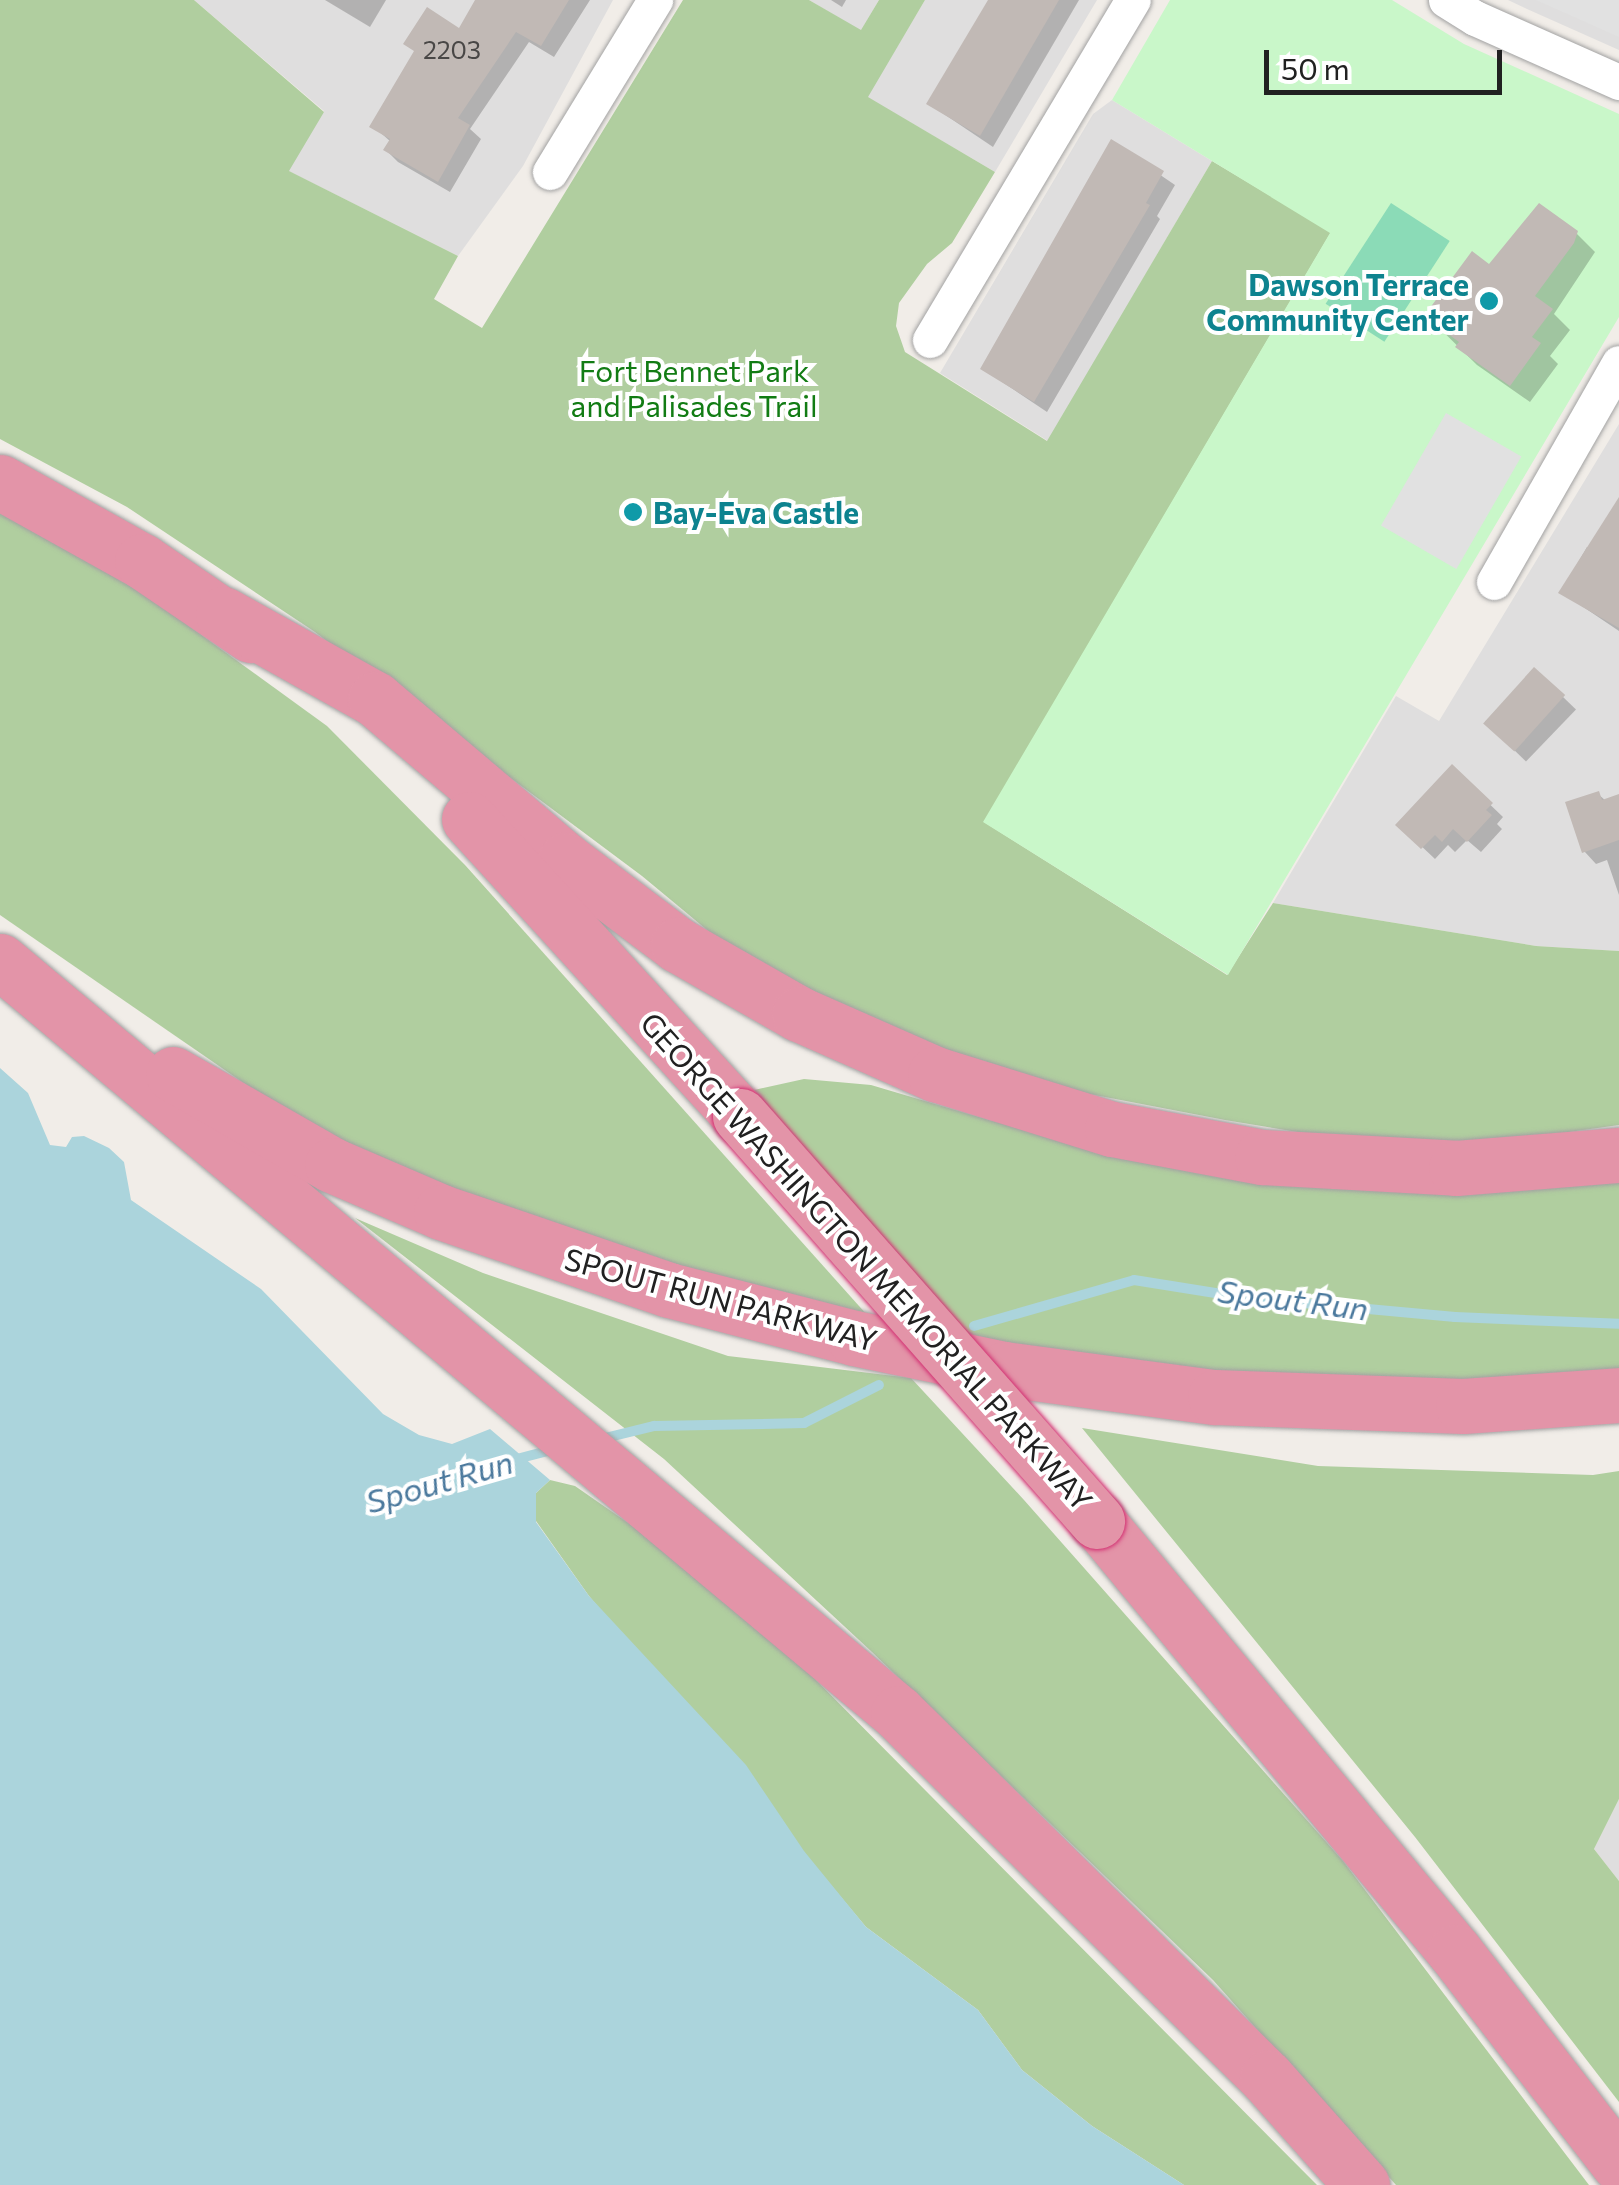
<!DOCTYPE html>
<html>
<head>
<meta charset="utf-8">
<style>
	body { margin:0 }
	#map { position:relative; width:1619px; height:2185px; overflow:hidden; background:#f1ede8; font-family:Commissioner,sans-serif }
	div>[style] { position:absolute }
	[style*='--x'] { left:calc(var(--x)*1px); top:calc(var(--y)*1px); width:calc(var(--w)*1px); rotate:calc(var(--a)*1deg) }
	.residential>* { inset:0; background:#dfdede }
	.forest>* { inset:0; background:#b0ce9f }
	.park>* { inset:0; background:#c9f7c9 }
	.pitch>* { inset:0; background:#8bdbb7; transform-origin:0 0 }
	.parking>* { inset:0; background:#e1e1e1; transform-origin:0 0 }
	.water>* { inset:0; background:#abd4dc }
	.shadow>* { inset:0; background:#0003; transform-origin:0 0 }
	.stream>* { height:10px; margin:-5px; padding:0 5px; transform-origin:5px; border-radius:5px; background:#abd4dc }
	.building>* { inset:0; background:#c1b9b5; transform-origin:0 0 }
	.roads { filter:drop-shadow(0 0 2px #a2a2a2) drop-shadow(0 0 2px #a2a2a2) }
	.street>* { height:35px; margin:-17.5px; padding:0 17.5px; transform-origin:17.5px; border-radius:17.5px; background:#fff }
	.highway>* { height:55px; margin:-27.5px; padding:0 27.5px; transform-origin:27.5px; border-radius:27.5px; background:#e394a8 }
	.bridges { filter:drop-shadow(0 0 2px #d33173) drop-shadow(0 0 2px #d33173) }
	.highway-bridge>* { height:55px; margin:-27.5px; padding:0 27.5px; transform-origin:27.5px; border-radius:27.5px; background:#e394a8 }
	.dots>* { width:28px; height:28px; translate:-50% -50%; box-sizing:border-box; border:5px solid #fff; border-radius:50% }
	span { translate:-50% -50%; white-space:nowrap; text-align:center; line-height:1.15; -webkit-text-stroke:8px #fff; paint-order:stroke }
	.number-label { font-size:25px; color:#494746 }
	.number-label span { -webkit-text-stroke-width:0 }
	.culture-label { font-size:30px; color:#0d838f; font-weight:700 }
	.right { translate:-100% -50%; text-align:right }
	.left { translate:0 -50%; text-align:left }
	.park-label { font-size:30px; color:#127c14 }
	.street-label { font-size:30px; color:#212121 }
	.water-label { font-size:32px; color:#4b799d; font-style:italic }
	.scale { position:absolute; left:1264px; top:50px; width:238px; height:45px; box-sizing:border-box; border:5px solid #212121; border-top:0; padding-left:12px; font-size:30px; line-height:35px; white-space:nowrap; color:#212121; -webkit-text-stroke:8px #fff; paint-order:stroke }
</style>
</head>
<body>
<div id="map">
	<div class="residential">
		<div style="clip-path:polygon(194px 0,613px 0,523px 166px,458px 256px,288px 171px,324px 111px)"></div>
		<div style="clip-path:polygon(809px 0,879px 0,861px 31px)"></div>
		<div style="clip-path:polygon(925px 0,1097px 0,995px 172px,867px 97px)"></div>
		<div style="clip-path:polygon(1508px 0,1619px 0,1619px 50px,1527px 9px)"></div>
		<div style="clip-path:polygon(1112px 100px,1212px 161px,1048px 441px,940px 373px,1093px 114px)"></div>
		<div style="clip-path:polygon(1619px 424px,1619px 951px,1536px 946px,1273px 903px,1396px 696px,1439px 721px)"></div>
		<div style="clip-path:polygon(1619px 1799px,1619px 1881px,1594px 1849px)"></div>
	</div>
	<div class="forest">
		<div style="clip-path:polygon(0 0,194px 0,324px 112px,289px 171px,458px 256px,434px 299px,482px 328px,683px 0,809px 0,861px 30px,879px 0,925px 0,868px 97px,995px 172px,952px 243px,927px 264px,899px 303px,896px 326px,905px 352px,1047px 441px,1212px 161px,1331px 232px,984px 822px,1227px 975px,1273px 903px,1536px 946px,1619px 951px,1619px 1125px,1490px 1143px,1371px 1144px,1225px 1120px,1079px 1092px,972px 1064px,759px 973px,642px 876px,315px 632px,127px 507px,0 439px)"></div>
		<div style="clip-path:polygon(0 505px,44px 528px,160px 605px,327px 726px,465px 865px,876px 1325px,643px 1264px,441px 1188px,290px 1115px,0 915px)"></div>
		<div style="clip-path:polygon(804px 1079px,871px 1085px,989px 1120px,1152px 1158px,1619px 1171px,1619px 1371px,1506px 1384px,1266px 1377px,980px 1347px,754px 1090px)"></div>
		<div style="clip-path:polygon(355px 1218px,483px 1273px,728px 1356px,911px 1378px,1024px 1500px,1343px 1861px,1589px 2185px,1396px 2185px,1213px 1980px,872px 1652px,664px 1459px)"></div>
		<div style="clip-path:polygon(1082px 1428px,1318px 1466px,1593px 1475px,1619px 1471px,1619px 1799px,1594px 1849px,1619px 1881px,1619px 2102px,1415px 1837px)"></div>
		<div style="clip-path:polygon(550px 1480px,575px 1486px,657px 1543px,801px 1665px,1317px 2185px,1184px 2185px,1092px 2126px,1022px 2070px,978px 2010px,866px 1927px,589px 1596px,536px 1521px,536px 1493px)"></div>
	</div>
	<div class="park">
		<div style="clip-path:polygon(1170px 0,1392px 0,1464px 44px,1619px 114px,1619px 317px,1228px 975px,983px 822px,1330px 233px,1112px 100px)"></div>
	</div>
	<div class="pitch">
		<div style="left:1391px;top:203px;width:70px;height:120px;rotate:33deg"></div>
	</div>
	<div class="parking">
		<div style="clip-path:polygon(1536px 0,1619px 0,1619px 37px)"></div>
		<div style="left:1446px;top:413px;width:87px;height:130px;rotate:30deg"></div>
	</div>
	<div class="water">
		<div style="clip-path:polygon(0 1068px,28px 1093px,50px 1145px,66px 1147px,72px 1137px,84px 1136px,109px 1148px,124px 1162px,131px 1200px,261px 1289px,383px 1414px,419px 1435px,452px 1444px,490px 1429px,550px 1480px,536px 1493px,536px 1522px,589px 1596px,746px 1765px,804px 1851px,866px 1927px,978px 2010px,1022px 2070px,1092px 2126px,1184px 2185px,0 2185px)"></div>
	</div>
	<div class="shadow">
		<div style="clip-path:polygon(325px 0,386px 0,370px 27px)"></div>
		<div style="clip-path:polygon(479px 0,590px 0,554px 57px,529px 42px,470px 129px,481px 139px,450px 192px,398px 162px,386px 150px,391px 142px,373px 126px,460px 31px)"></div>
		<div style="clip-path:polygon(831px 0,846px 0,842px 7px)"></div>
		<div style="clip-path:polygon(990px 0,1079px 0,993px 147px,929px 104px)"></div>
		<div style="clip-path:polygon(1112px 142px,1175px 185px,1157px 216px,1160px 219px,1047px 412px,983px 369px)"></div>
		<div style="clip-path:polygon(1576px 233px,1595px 252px,1554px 314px,1570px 330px,1550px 356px,1558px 364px,1530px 402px,1477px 365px,1427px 316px,1490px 267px)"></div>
		<div style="clip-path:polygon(1619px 509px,1619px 631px,1561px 592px,1587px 547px,1591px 550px)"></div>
		<div style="left:1535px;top:670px;width:57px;height:72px;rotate:44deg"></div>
		<div style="clip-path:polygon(1452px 768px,1503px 817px,1497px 824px,1502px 829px,1481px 852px,1467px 840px,1455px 852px,1448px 845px,1435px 859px,1399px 825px)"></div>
		<div style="clip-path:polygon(1598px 794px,1606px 801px,1619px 797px,1619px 895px,1607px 860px,1596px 864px,1584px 851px)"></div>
	</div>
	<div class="stream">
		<div style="--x:974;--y:1326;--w:166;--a:-16"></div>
		<div style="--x:1134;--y:1280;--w:114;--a:9.1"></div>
		<div style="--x:1247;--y:1298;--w:209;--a:5.2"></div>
		<div style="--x:1455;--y:1317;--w:164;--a:2.4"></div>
		<div style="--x:601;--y:1439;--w:55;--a:-13.8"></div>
		<div style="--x:654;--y:1426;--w:150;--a:-1.1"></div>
		<div style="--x:804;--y:1423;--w:84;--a:-26.9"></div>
		<div style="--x:513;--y:1460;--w:43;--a:-14.7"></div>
	</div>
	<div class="building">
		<div style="clip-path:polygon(475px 0,569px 0,541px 46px,516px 32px,458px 118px,470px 125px,438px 182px,383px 150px,390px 139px,369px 127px,414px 51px,403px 44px,427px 7px,459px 28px)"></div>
		<div style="clip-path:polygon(988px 0,1059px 0,980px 136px,926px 104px)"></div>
		<div style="clip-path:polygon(1111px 139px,1164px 171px,1146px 203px,1150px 205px,1034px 402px,980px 369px)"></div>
		<div style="clip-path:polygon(1539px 203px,1578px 231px,1574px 243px,1535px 296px,1553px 309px,1532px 337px,1541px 343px,1510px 386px,1455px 347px,1459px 342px,1424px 316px,1472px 251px,1489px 264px)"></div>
		<div style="clip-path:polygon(1619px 497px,1619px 628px,1558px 593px)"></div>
		<div style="left:1534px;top:667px;width:42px;height:76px;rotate:42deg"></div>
		<div style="clip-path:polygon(1452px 764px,1493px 803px,1486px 810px,1492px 815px,1467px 842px,1453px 829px,1442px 842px,1435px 835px,1421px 849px,1395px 825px)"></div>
		<div style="clip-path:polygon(1599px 791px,1602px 800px,1619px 794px,1619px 840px,1582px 853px,1565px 802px)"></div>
	</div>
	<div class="roads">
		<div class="street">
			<div style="--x:1446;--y:0;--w:34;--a:32"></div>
			<div style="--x:1475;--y:18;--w:158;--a:24"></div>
			<div style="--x:550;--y:172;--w:202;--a:-58.6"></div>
			<div style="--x:930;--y:340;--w:396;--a:-59.2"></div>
			<div style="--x:1494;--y:582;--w:252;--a:-60.3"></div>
		</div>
		<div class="highway">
			<div style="--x:0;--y:482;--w:162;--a:29.1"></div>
			<div style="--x:142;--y:561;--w:132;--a:34.2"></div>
			<div style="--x:223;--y:614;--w:174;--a:29.2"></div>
			<div style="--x:375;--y:699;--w:249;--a:40.3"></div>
			<div style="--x:565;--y:860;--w:141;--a:37"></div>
			<div style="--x:678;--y:945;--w:139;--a:29.7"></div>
			<div style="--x:799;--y:1014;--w:149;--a:23.8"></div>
			<div style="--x:935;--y:1074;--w:185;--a:17.3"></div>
			<div style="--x:1112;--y:1129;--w:153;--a:10.6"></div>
			<div style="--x:1262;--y:1157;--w:194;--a:3.2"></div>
			<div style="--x:1456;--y:1168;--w:164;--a:-4.6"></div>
			<div style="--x:469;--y:819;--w:402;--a:47.6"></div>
			<div style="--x:0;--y:961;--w:1171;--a:39.94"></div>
			<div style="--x:898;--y:1713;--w:519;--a:44.69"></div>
			<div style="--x:1267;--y:2078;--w:143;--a:48.4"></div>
			<div style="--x:173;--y:1074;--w:183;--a:29.8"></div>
			<div style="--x:332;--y:1165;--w:119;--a:23.3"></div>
			<div style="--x:441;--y:1212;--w:241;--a:18.9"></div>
			<div style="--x:669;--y:1290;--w:191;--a:14.5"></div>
			<div style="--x:854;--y:1338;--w:153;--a:11.7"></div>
			<div style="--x:1004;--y:1369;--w:213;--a:7.6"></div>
			<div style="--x:1215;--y:1397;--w:248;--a:2.1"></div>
			<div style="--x:1463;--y:1406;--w:156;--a:-4"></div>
			<div style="--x:1097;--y:1521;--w:560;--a:50.29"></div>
			<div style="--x:1455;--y:1952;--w:268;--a:52.3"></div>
		</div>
	</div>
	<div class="bridges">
		<div class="highway-bridge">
			<div style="--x:740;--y:1116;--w:540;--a:48.6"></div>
		</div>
	</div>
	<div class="dots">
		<div style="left:1489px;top:301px;background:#0f9aa8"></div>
		<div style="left:633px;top:512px;background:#0f9aa8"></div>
	</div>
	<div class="number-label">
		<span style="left:452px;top:49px">2203</span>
	</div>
	<div class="culture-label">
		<span class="right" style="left:1469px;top:301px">Dawson Terrace<br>Community Center</span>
		<span class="left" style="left:653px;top:512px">Bay-Eva Castle</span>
	</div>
	<div class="park-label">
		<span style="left:694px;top:387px">Fort Bennet Park<br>and Palisades Trail</span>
	</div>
	<div class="street-label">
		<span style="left:867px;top:1261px;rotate:48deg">GEORGE WASHINGTON MEMORIAL PARKWAY</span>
		<span style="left:721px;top:1299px;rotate:15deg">SPOUT RUN PARKWAY</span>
	</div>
	<div class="water-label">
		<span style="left:1293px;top:1299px;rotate:7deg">Spout Run</span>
		<span style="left:439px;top:1481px;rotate:-16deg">Spout Run</span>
	</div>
	<div class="scale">50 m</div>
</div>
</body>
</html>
